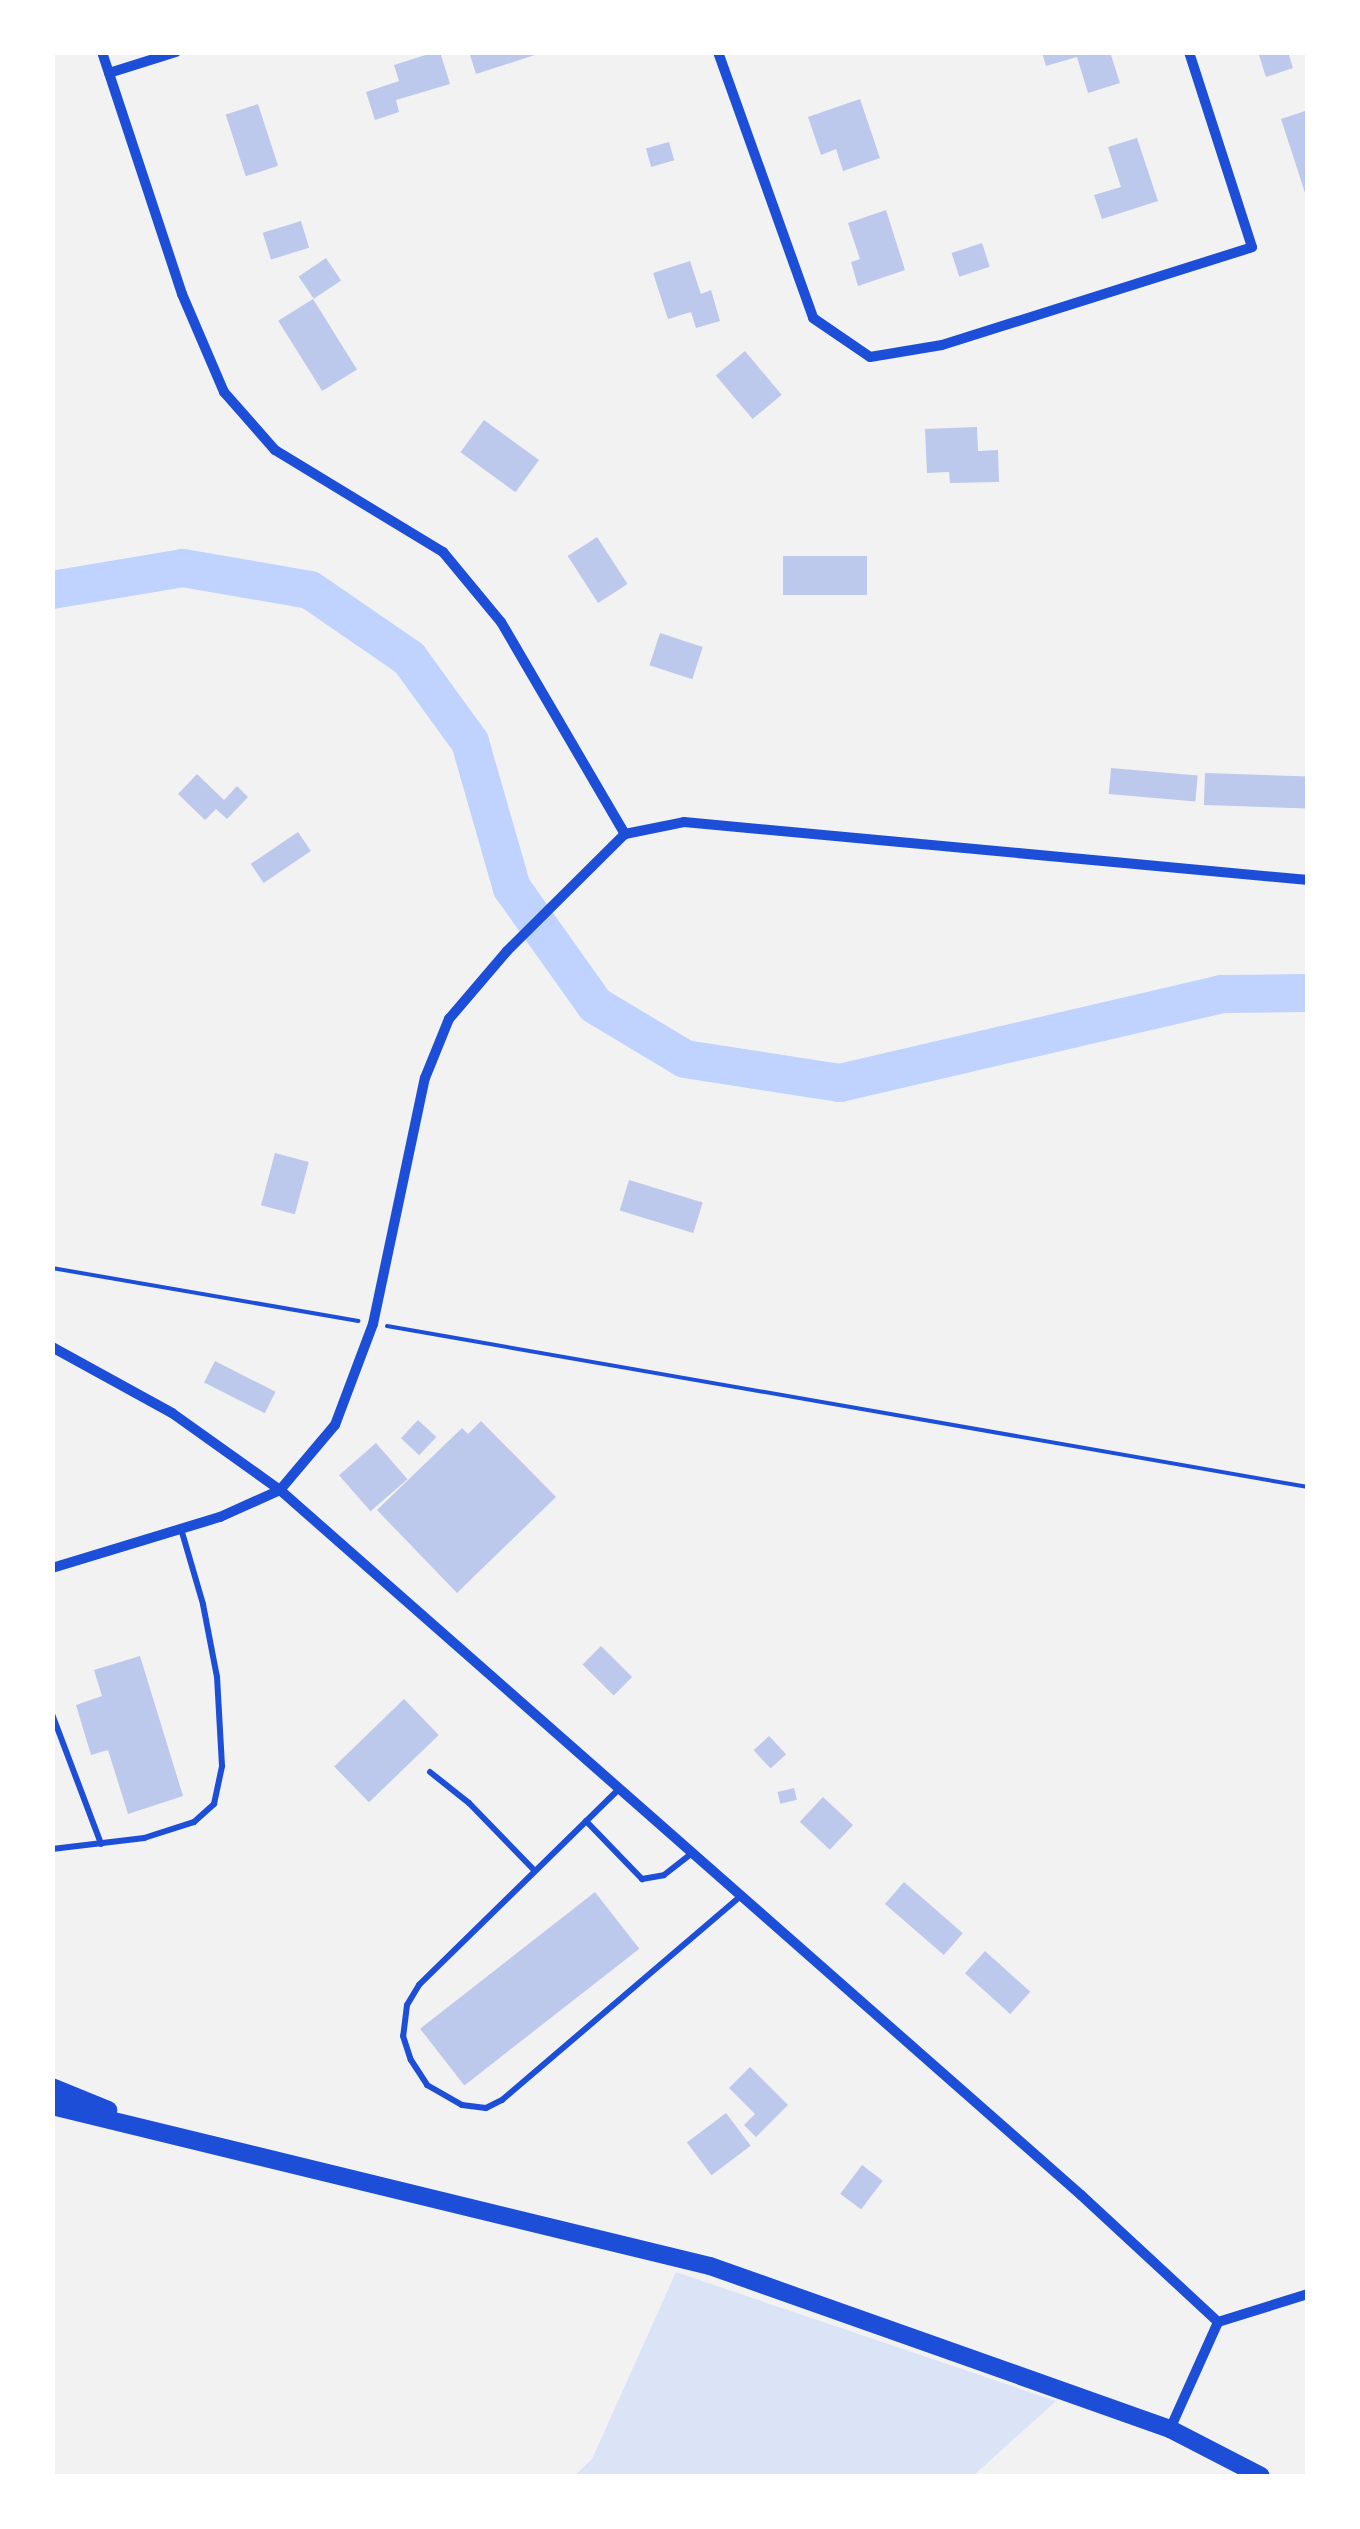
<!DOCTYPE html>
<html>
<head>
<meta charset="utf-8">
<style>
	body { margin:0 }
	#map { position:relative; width:1360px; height:2529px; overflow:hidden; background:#f2f2f2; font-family:Merriweather,serif }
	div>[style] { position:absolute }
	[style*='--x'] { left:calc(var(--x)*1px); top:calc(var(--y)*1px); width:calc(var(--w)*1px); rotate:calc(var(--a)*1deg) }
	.green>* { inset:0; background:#dbe4f7 }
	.river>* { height:38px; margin:-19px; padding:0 19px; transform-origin:19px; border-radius:19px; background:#bfd3fe }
	.building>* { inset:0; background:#bdc9ec; transform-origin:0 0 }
	.path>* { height:4px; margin:-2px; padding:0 2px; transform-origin:2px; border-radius:2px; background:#1d4ed8 }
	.service>* { height:6px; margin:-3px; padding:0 3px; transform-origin:3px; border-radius:3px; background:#1d4ed8 }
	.minor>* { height:10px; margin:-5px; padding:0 5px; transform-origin:5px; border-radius:5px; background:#1d4ed8 }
	.secondary>* { height:18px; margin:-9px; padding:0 9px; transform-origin:9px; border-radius:9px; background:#1d4ed8 }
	span { translate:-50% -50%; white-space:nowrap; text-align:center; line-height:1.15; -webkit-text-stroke:10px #fff; paint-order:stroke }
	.frame { position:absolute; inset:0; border:55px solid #fff; pointer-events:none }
</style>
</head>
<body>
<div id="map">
	<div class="green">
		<div style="clip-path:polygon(676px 2272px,1056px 2401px,973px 2476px,574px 2476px,592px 2459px)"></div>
	</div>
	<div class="river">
		<div style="--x:52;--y:590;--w:133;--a:-9.5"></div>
		<div style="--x:183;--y:568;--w:129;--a:9.8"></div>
		<div style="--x:310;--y:590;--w:120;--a:34.5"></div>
		<div style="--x:409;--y:658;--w:104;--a:54"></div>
		<div style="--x:470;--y:742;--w:152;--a:74"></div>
		<div style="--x:512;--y:888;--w:143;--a:54.6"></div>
		<div style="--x:595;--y:1005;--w:105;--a:31"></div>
		<div style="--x:685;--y:1059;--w:157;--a:8.8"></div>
		<div style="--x:840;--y:1083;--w:391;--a:-13.1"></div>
		<div style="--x:1221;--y:994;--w:87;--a:-0.7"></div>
	</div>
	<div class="building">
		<div style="clip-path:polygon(435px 52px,440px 52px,450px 84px,396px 100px,399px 112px,375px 120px,366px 92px,399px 81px,394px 65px)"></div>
		<div style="clip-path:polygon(469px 52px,541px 52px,541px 53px,476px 74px)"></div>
		<div style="clip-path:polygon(1042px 52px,1110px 52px,1120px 83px,1088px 93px,1077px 57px,1046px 66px)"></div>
		<div style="clip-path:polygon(1258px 52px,1288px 52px,1293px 68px,1266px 77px)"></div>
		<div style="clip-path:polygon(860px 99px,880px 158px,843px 171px,836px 149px,821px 155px,808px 117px)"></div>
		<div style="left:258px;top:104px;width:65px;height:34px;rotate:72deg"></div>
		<div style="clip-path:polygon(1308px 110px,1308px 199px,1307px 199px,1281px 119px)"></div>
		<div style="clip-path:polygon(1137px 138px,1158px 201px,1102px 219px,1094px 195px,1121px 187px,1108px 147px)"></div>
		<div style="left:669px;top:142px;width:19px;height:24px;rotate:74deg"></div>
		<div style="clip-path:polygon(886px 210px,905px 270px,858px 286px,851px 262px,860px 259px,848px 223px)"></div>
		<div style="left:301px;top:221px;width:28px;height:40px;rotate:73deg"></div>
		<div style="left:982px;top:243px;width:25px;height:32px;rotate:72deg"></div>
		<div style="left:326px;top:258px;width:27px;height:33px;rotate:56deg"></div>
		<div style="clip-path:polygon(690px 261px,701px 294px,711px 290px,720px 321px,696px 328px,691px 312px,668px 319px,653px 273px)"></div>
		<div style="left:313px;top:299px;width:83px;height:41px;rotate:58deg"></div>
		<div style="left:745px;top:351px;width:57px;height:38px;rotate:50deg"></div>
		<div style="left:484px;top:420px;width:68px;height:40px;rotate:36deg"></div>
		<div style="clip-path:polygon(977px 427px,978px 451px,998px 450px,999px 482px,950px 483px,949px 472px,927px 473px,925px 429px)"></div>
		<div style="left:597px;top:537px;width:56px;height:35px;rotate:57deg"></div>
		<div style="left:783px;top:556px;width:84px;height:39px"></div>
		<div style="left:660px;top:633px;width:45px;height:34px;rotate:18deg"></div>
		<div style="left:1111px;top:768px;width:87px;height:26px;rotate:5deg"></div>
		<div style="left:1205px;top:773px;width:103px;height:32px;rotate:2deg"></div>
		<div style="clip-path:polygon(197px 774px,224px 800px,237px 786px,248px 797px,227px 819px,216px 809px,205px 820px,178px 794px)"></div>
		<div style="left:298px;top:832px;width:23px;height:57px;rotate:56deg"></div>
		<div style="left:275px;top:1153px;width:35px;height:54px;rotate:15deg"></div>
		<div style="left:629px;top:1180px;width:77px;height:32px;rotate:17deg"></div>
		<div style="left:215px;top:1361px;width:68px;height:24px;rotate:27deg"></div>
		<div style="left:418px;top:1420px;width:25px;height:25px;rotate:43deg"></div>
		<div style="clip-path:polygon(481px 1421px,556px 1497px,457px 1593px,377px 1510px,462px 1428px,468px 1434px)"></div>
		<div style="left:376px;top:1443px;width:48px;height:49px;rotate:49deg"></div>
		<div style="left:601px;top:1646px;width:44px;height:26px;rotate:45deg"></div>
		<div style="clip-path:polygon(140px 1656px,183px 1796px,128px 1814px,108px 1750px,91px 1755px,76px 1705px,102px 1696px,94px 1670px)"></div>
		<div style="left:404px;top:1699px;width:50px;height:97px;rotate:46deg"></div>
		<div style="left:769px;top:1736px;width:25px;height:21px;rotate:47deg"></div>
		<div style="left:794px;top:1788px;width:12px;height:17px;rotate:76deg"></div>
		<div style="left:823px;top:1797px;width:41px;height:34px;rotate:43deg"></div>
		<div style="left:904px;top:1882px;width:78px;height:29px;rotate:41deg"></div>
		<div style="left:595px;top:1892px;width:72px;height:222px;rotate:52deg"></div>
		<div style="left:985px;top:1951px;width:61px;height:30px;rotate:42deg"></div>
		<div style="clip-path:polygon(750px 2067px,788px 2105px,756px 2137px,744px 2125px,755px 2114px,729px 2088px)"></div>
		<div style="left:726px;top:2113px;width:41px;height:49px;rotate:53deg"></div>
		<div style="left:862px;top:2165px;width:26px;height:36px;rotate:37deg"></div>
	</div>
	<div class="path">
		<div style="--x:52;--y:1268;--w:311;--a:9.8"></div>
		<div style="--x:387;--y:1326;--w:935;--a:9.92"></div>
	</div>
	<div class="service">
		<div style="--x:52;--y:1714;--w:139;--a:69.3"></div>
		<div style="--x:430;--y:1772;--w:50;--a:38.5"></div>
		<div style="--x:469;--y:1803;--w:93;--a:45.9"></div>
		<div style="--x:620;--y:1788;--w:281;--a:135.6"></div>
		<div style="--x:419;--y:1985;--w:23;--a:121"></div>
		<div style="--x:407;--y:2005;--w:31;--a:97"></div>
		<div style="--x:403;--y:2036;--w:25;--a:72"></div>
		<div style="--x:411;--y:2060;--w:30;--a:57"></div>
		<div style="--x:427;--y:2085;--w:40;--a:29.7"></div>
		<div style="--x:462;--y:2105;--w:24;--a:7"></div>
		<div style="--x:486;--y:2108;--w:18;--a:-27"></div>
		<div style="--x:502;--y:2100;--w:314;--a:-40.5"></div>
		<div style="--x:586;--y:1821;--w:81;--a:46"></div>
		<div style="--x:642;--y:1879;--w:22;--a:-10"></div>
		<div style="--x:664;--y:1875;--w:36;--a:-38"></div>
		<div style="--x:52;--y:1849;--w:93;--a:-6.8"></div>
		<div style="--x:144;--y:1838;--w:52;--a:-17.7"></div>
		<div style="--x:194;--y:1822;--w:27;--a:-42"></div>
		<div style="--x:214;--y:1804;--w:39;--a:-78"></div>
		<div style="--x:222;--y:1766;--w:89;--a:-93.2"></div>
		<div style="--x:217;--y:1677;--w:74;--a:-100.9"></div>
		<div style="--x:203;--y:1604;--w:78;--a:-106.3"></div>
	</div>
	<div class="minor">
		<div style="--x:102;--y:52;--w:255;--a:71.7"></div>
		<div style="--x:182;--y:294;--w:107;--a:66.8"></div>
		<div style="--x:224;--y:392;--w:77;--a:48.7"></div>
		<div style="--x:275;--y:450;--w:197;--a:31.3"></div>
		<div style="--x:443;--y:552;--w:91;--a:50.4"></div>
		<div style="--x:501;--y:622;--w:246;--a:59.7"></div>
		<div style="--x:718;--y:52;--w:282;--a:70.3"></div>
		<div style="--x:813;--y:318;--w:69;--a:34.4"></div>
		<div style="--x:870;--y:357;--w:73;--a:-9.5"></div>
		<div style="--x:942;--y:345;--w:325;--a:-17.5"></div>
		<div style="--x:1252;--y:247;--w:205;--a:-107.9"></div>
		<div style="--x:109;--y:73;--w:70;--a:-17.4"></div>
		<div style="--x:625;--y:834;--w:60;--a:-11.5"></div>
		<div style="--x:684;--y:822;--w:627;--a:5.31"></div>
		<div style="--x:52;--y:1347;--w:137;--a:28.8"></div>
		<div style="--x:172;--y:1413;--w:133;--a:35.5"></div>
		<div style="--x:280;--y:1490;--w:1067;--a:41.35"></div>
		<div style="--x:1081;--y:2195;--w:187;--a:42.8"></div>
		<div style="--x:52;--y:1568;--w:176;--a:-16.9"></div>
		<div style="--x:220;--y:1517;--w:66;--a:-24.2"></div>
		<div style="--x:280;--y:1490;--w:85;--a:-49.8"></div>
		<div style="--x:335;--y:1425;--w:108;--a:-69.4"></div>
		<div style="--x:373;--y:1324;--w:251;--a:-78.1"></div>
		<div style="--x:425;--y:1078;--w:64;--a:-67.9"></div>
		<div style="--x:449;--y:1019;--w:89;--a:-49.5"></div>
		<div style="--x:507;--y:951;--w:166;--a:-44.8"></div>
		<div style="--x:1170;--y:2429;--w:117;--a:-65.8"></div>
		<div style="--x:1218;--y:2322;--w:94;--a:-17.3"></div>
	</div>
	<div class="secondary">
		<div style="--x:52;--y:2087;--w:61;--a:22.3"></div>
		<div style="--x:52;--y:2106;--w:677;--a:13.67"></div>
		<div style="--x:710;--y:2266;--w:488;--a:19.5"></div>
		<div style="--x:1170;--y:2429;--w:102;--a:27.3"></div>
	</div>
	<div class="frame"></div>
</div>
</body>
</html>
